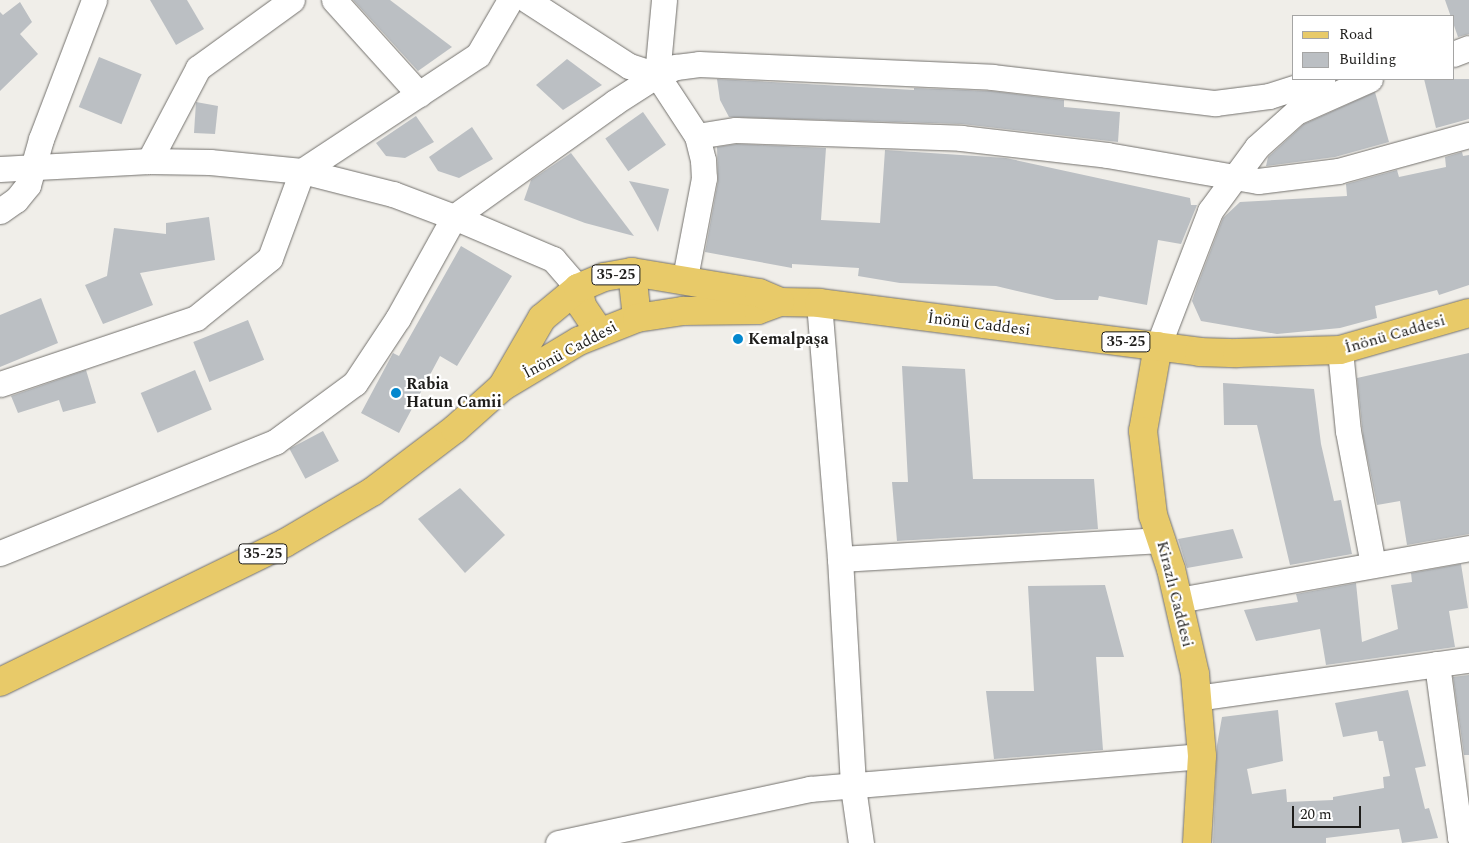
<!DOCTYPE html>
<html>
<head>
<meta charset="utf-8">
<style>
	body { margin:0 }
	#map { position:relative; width:1469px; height:843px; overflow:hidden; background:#f0eee9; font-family:Spectral,serif }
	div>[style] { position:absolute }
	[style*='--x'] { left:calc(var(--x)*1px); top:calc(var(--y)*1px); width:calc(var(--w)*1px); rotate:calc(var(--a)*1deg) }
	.building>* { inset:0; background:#bbbfc3; transform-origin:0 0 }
	.roads { filter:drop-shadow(0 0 1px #73716d) drop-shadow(0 0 1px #73716d) }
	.minor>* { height:25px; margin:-12.5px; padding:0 12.5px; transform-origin:12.5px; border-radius:12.5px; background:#fff }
	.major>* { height:28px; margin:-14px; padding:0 14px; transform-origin:14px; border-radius:14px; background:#e8ca69 }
	.dots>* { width:14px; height:14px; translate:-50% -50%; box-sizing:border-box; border:2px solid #fff; border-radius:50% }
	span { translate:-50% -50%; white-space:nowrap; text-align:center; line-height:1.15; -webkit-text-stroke:4.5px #fff; paint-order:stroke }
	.shield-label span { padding:1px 4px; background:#fff; border:1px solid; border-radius:4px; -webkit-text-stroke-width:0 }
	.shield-label { font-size:15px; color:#1e1d1b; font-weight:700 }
	.street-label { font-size:16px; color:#1e1d1b }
	.poi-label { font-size:16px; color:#1e1d1b; font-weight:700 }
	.left { translate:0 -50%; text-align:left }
	.legend { position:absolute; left:1292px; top:15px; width:162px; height:65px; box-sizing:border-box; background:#fff; border:1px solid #a5a5a4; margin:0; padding:6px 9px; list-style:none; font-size:15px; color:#1e1d1b }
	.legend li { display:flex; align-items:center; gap:10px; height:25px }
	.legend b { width:25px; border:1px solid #a5a5a4 }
	.scale { position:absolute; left:1292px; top:806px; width:69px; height:22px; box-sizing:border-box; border:2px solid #1e1d1b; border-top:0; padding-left:6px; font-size:15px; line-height:18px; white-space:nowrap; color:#1e1d1b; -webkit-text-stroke:4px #fff; paint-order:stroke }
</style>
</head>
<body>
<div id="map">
	<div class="building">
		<div style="clip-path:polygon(150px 0,187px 0,204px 29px,176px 45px)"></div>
		<div style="clip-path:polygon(353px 0,390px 0,452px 47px,418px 71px)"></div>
		<div style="clip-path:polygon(1445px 0,1469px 0,1469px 34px,1458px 37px)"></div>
		<div style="clip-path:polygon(20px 2px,32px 22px,20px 34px,38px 54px,0 91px,0 12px,3px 15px)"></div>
		<div style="left:99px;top:57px;width:46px;height:54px;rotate:22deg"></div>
		<div style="clip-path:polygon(567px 59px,602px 85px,563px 110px,536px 85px)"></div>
		<div style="clip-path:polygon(717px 79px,914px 90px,914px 88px,991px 91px,1064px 100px,1064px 107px,1120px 112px,1118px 142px,962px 124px,729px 117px,720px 100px)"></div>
		<div style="clip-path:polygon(1424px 79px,1469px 79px,1469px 119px,1436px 128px)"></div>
		<div style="clip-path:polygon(1375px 92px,1389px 142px,1335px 157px,1266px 166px,1268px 157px,1304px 124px)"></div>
		<div style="clip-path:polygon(196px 102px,218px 106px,215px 134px,194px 133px)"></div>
		<div style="left:643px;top:112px;width:40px;height:46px;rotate:55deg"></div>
		<div style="clip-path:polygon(416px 116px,434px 142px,405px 158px,386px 156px,376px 143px)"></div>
		<div style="clip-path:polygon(472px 127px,493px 159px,459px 178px,438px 171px,429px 157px)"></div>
		<div style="clip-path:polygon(737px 144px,826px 148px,821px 220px,880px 223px,885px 150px,1006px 158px,1190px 198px,1191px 205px,1197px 205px,1181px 244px,1158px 240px,1147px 305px,1099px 296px,1098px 300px,1056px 300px,996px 286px,900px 283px,858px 276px,859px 268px,792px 264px,792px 268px,705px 252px,718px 181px,717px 147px)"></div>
		<div style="clip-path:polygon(1462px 152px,1463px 156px,1469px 155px,1469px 285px,1439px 295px,1437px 290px,1375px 306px,1377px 318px,1340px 328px,1277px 334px,1201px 321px,1192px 301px,1197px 286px,1223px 218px,1240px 202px,1347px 196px,1346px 184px,1397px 170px,1399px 177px,1446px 167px,1445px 157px)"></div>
		<div style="clip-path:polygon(571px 153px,634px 236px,585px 223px,524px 200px,531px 180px)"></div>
		<div style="clip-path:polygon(629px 181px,669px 189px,658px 232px)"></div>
		<div style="clip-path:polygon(209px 217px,215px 260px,140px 273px,153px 305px,103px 324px,85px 285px,107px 276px,114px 228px,166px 234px,166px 223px)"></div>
		<div style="clip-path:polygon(461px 246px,512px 276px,457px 366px,440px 356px,399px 433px,361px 413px,393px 353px,399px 356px)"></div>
		<div style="clip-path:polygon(41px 298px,58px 343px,0 367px,0 315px)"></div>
		<div style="left:248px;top:320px;width:43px;height:59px;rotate:68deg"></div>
		<div style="clip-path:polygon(1469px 353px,1469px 534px,1407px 545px,1400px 501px,1377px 505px,1363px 436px,1357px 378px)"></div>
		<div style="clip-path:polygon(902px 366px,965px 369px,973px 479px,1094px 479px,1098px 529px,897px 541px,892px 482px,908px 482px)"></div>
		<div style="clip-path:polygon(86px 370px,96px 403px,63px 412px,59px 400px,18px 413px,11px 396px)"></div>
		<div style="left:195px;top:370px;width:43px;height:59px;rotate:67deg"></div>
		<div style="clip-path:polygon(1223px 383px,1314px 389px,1321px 444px,1334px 501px,1341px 500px,1352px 554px,1290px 565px,1257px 425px,1224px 425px)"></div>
		<div style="left:323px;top:431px;width:34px;height:38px;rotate:62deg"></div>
		<div style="clip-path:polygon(460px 488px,505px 535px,465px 573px,418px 519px)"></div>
		<div style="clip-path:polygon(1233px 529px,1243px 558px,1187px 568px,1178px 539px)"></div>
		<div style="clip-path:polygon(1461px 564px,1468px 608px,1449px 611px,1455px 647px,1326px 665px,1320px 629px,1256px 641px,1244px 610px,1298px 602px,1296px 594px,1356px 583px,1362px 642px,1398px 629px,1391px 585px,1412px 582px,1411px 573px)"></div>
		<div style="clip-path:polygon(1105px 585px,1124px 657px,1096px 657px,1103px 750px,994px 759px,986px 691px,1034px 691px,1028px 586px)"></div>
		<div style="clip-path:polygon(1469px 675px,1469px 755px,1464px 755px,1453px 677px)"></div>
		<div style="clip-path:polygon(1408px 690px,1426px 766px,1415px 768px,1425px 809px,1429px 808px,1438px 838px,1402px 843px,1399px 829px,1326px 838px,1326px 843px,1213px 843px,1217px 745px,1222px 717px,1278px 710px,1283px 761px,1247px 769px,1252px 794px,1286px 789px,1287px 802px,1333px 800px,1333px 797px,1384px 788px,1383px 777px,1390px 776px,1383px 741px,1379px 741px,1377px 731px,1343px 737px,1335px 703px)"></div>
	</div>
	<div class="roads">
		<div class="minor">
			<div style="--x:334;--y:0;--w:127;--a:47.9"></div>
			<div style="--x:527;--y:0;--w:121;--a:32.9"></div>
			<div style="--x:629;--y:66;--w:29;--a:18"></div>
			<div style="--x:664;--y:0;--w:75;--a:95.3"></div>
			<div style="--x:657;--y:75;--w:73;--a:56.7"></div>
			<div style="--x:697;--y:136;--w:25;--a:76"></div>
			<div style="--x:703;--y:160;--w:18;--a:87"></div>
			<div style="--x:704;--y:178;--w:102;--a:100.8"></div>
			<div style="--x:1453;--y:54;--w:17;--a:-21"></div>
			<div style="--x:697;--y:136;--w:39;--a:-9"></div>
			<div style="--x:736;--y:130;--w:225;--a:2"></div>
			<div style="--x:961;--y:138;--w:147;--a:6.6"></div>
			<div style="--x:1107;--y:155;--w:153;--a:9.8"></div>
			<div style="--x:1258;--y:181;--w:81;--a:-7.1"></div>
			<div style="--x:1338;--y:171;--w:136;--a:-15.4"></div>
			<div style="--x:149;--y:161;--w:105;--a:-62.2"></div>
			<div style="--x:198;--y:68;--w:116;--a:-35.9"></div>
			<div style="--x:0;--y:169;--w:149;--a:-3.1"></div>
			<div style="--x:149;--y:161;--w:61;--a:0.9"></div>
			<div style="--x:210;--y:162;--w:92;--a:5.6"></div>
			<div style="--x:302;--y:171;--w:94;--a:14.2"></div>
			<div style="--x:393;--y:194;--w:65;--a:20.7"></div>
			<div style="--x:454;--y:217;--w:108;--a:23"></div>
			<div style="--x:553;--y:259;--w:38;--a:49"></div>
			<div style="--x:0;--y:211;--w:19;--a:-35"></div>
			<div style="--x:16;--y:200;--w:19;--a:-51"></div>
			<div style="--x:28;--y:185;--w:48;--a:-74.2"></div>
			<div style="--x:41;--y:139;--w:149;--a:-69.1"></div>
			<div style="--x:819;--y:303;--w:257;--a:85.3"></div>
			<div style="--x:840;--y:559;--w:228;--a:86.7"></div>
			<div style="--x:853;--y:787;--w:57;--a:81.9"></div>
			<div style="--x:1158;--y:346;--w:145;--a:-68.9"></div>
			<div style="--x:1210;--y:211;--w:79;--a:-53.7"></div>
			<div style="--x:1257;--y:147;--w:52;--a:-41.9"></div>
			<div style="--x:1296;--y:112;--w:81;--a:-24"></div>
			<div style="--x:1340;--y:350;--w:81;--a:84.4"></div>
			<div style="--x:1348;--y:431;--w:136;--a:79.4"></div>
			<div style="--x:0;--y:384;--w:207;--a:-18.6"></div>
			<div style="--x:196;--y:318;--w:95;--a:-39"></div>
			<div style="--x:270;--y:258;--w:93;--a:-69.8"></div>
			<div style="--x:302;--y:171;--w:211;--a:-33.4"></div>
			<div style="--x:478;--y:55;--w:64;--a:-59.8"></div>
			<div style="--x:0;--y:553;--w:297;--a:-22"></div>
			<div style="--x:275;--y:442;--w:99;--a:-36.4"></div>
			<div style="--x:355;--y:383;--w:78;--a:-56.5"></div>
			<div style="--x:398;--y:318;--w:115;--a:-61"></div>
			<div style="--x:454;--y:217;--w:198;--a:-35.5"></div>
			<div style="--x:615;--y:102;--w:50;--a:-32.7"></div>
			<div style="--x:657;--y:75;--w:21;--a:-23"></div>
			<div style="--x:676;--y:67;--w:23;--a:-7"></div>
			<div style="--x:699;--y:64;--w:293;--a:2.5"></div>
			<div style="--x:992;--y:77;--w:225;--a:6.7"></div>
			<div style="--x:1215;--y:103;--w:54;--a:-7.4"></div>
			<div style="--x:1269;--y:96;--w:56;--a:-17.8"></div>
			<div style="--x:840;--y:559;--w:322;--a:-3.4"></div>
			<div style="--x:1178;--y:600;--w:296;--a:-10.1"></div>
			<div style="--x:1437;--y:664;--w:175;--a:82.4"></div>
			<div style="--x:1460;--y:837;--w:7;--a:56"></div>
			<div style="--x:1197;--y:698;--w:275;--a:-8"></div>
			<div style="--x:558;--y:843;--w:258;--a:-12.1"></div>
			<div style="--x:810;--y:789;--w:393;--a:-4.8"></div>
		</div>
		<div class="major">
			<div style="--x:632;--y:272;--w:46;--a:83.8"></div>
			<div style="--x:578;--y:288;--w:18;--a:77"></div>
			<div style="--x:582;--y:306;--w:30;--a:56"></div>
			<div style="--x:1158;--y:346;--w:86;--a:100"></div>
			<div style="--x:1143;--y:431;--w:85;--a:83.2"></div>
			<div style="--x:1153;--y:515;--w:57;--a:71.6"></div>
			<div style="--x:1171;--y:569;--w:108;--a:77.1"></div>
			<div style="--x:1195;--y:674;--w:82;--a:85.1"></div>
			<div style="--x:1202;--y:756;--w:87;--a:93.3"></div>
			<div style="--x:502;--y:387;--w:90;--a:-30.9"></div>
			<div style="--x:579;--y:341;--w:62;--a:-21.6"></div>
			<div style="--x:637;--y:318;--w:47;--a:-8.7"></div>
			<div style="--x:683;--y:311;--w:75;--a:-0.8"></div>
			<div style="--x:758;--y:310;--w:23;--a:-20"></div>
			<div style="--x:780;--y:302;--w:39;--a:1"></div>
			<div style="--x:819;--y:303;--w:383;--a:7.3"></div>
			<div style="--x:1199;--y:352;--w:38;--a:2"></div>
			<div style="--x:1237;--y:353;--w:103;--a:-1.7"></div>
			<div style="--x:1340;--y:350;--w:134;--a:-16"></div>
			<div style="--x:0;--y:682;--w:317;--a:-26"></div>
			<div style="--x:285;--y:543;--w:101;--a:-30.4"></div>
			<div style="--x:372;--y:492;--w:104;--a:-37.2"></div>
			<div style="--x:455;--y:429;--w:63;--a:-41.8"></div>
			<div style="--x:502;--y:387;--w:80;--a:-59.9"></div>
			<div style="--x:542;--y:318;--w:47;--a:-39.8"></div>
			<div style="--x:578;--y:288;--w:28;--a:-23"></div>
			<div style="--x:604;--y:277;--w:28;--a:-10"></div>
			<div style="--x:632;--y:272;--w:129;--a:9.4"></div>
			<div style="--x:759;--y:293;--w:23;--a:23"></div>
		</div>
	</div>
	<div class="dots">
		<div style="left:738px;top:339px;background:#0387ce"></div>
		<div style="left:396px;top:393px;background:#0387ce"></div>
	</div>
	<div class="shield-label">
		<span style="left:616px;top:275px">35-25</span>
		<span style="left:1126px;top:342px">35-25</span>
		<span style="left:263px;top:554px">35-25</span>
	</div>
	<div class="street-label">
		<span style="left:979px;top:324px;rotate:7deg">İnönü Caddesi</span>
		<span style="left:1395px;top:334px;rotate:-16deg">İnönü Caddesi</span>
		<span style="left:570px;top:350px;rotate:-28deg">İnönü Caddesi</span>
		<span style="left:1175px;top:594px;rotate:76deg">Kirazlı Caddesi</span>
	</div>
	<div class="poi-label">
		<span class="left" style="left:748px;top:339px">Kemalpaşa</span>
		<span class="left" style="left:406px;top:393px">Rabia<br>Hatun Camii</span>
	</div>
	<ul class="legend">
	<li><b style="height:6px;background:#e8ca69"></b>Road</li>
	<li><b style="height:14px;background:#bbbfc3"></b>Building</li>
	</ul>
	<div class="scale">20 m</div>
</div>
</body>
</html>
